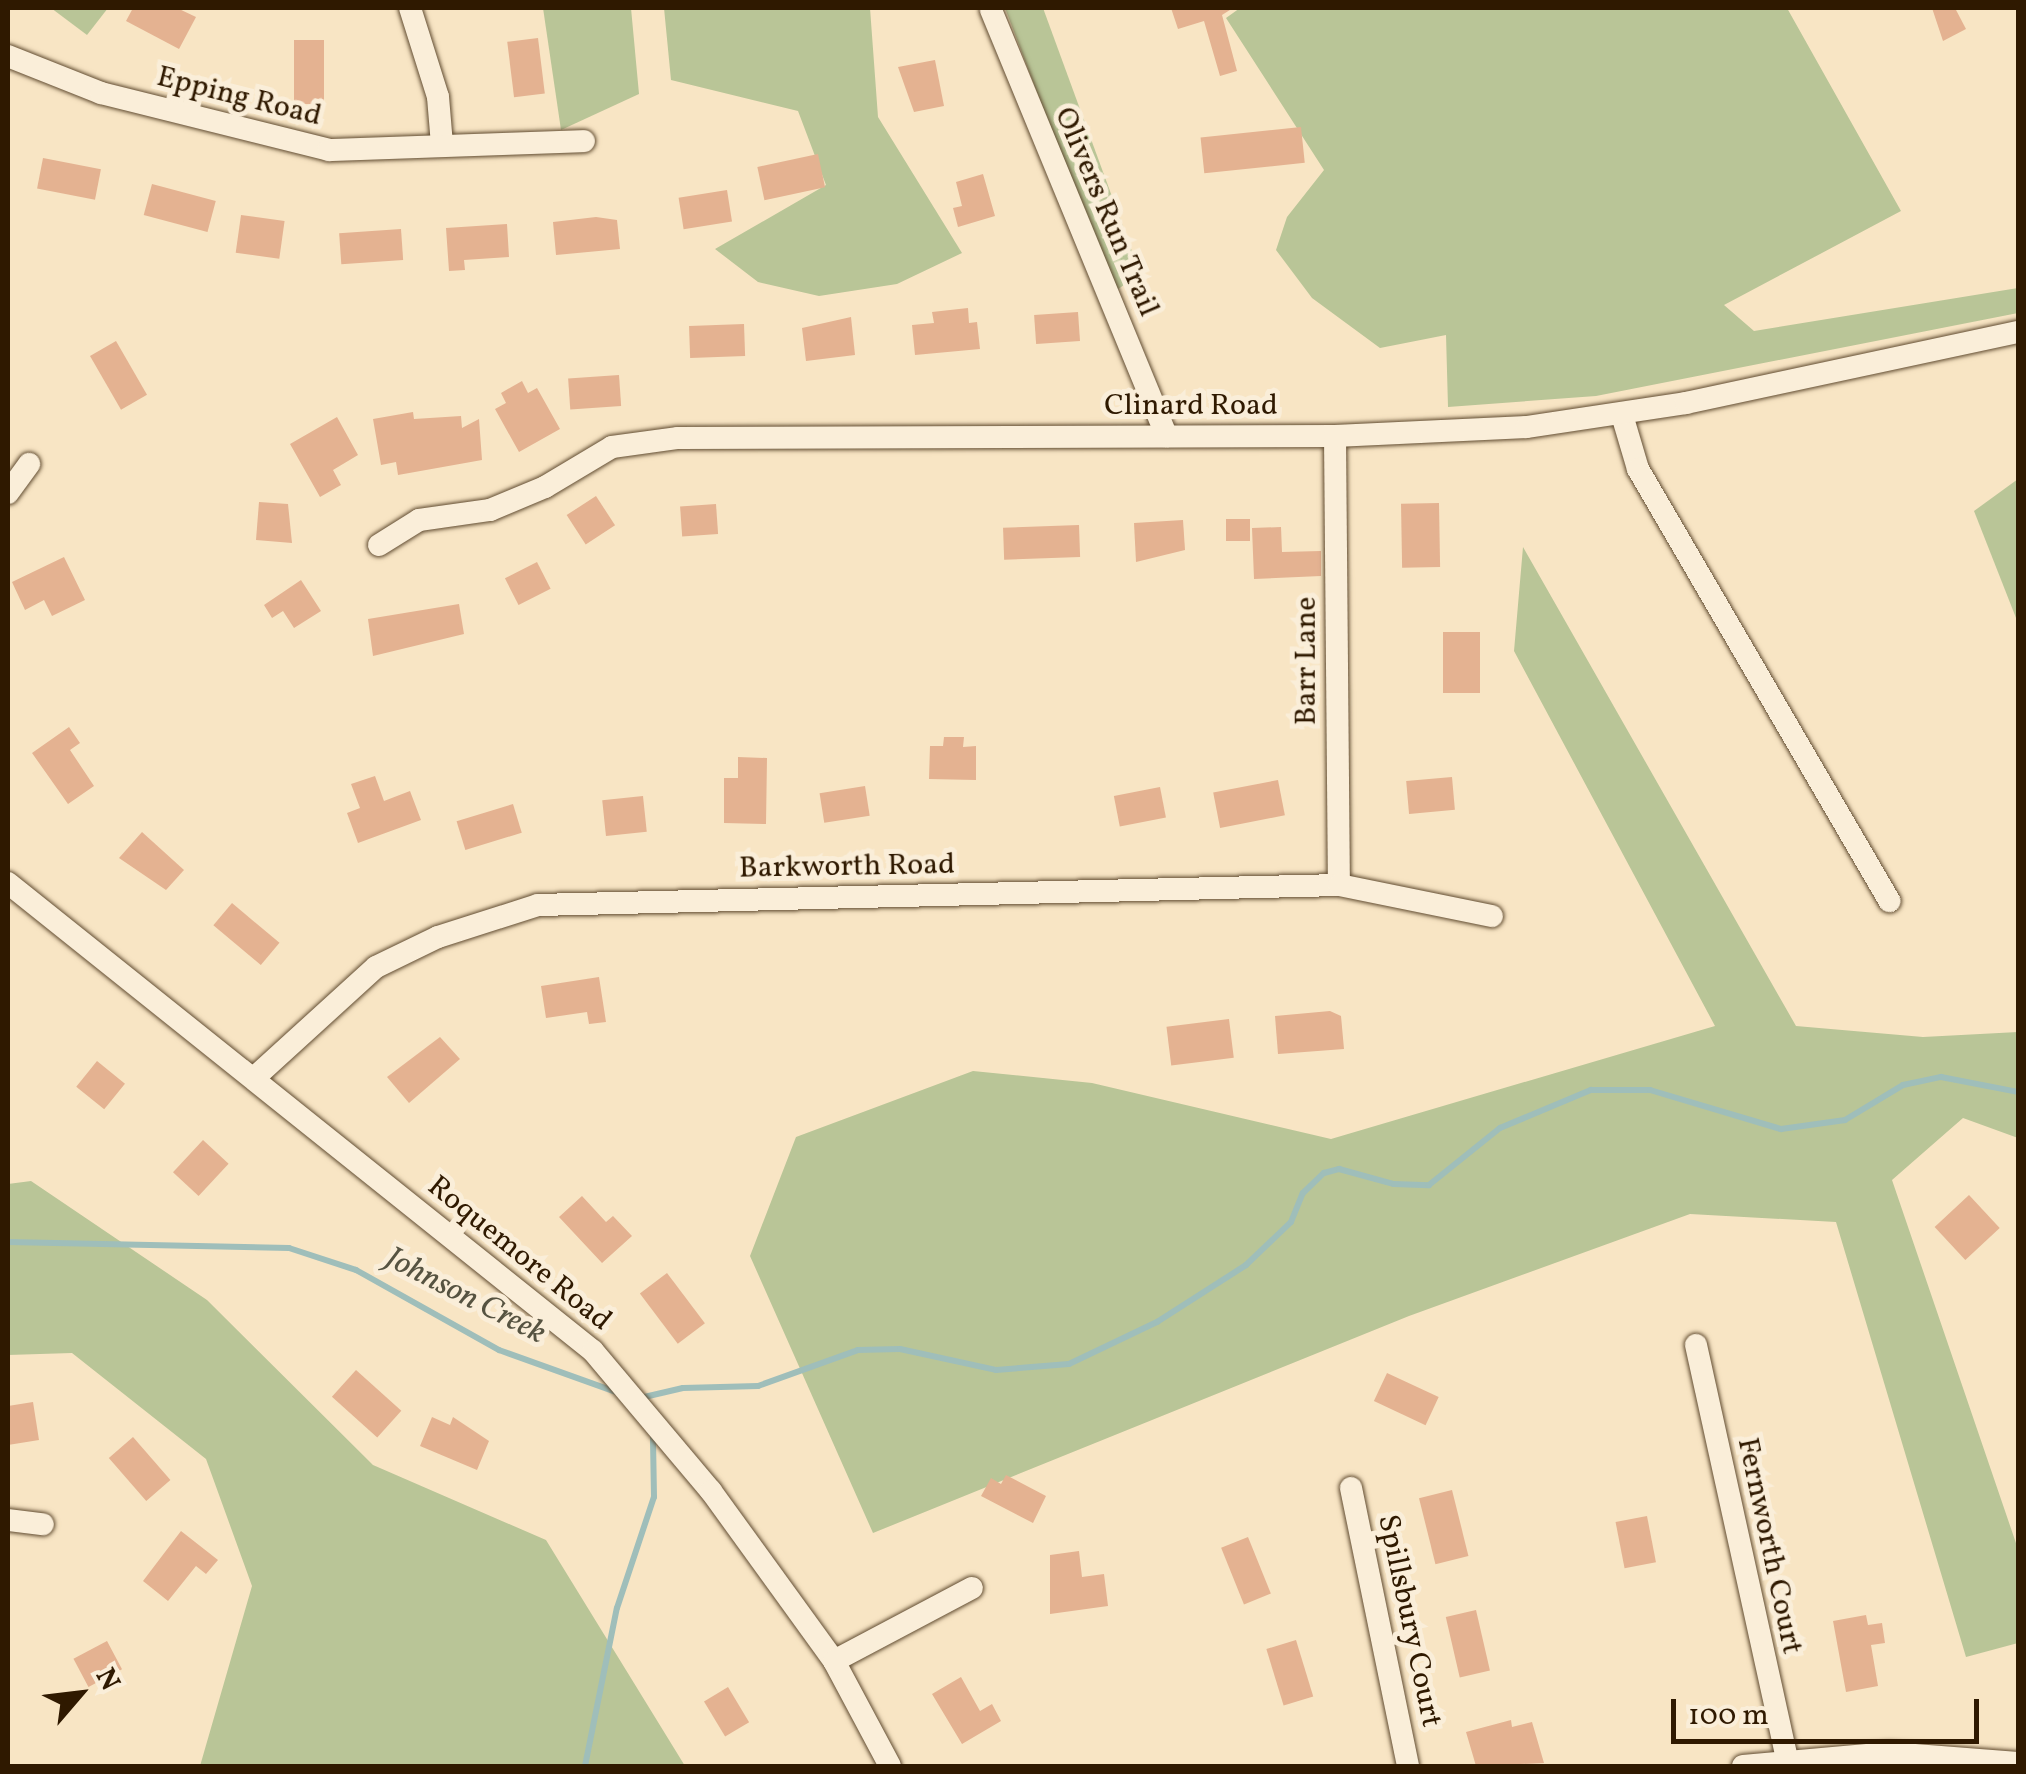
<!DOCTYPE html>
<html>
<head>
<meta charset="utf-8">
<style>
	body { margin:0 }
	#map { position:relative; width:2026px; height:1774px; overflow:hidden; background:#f8e5c4; font-family:Vollkorn,serif }
	div>[style] { position:absolute }
	[style*='--x'] { left:calc(var(--x)*1px); top:calc(var(--y)*1px); width:calc(var(--w)*1px); rotate:calc(var(--a)*1deg) }
	.green>* { inset:0; background:#b9c597 }
	.stream>* { height:6px; margin:-3px; padding:0 3px; transform-origin:3px; border-radius:3px; background:#9fbeba }
	.building>* { inset:0; background:#e4b291; transform-origin:0 0 }
	.roads { filter:drop-shadow(0 0 2px #614c31) drop-shadow(0 0 2px #614c31) }
	.street>* { height:22px; margin:-11px; padding:0 11px; transform-origin:11px; border-radius:11px; background:#faeed9 }
	span { translate:-50% -50%; white-space:nowrap; text-align:center; line-height:1.15; -webkit-text-stroke:10px #faeed9; paint-order:stroke }
	.street-label { font-size:30px; color:#2f1900 }
	.water-label { font-size:32px; color:#565341; font-style:italic }
	.frame { position:absolute; inset:0; border:10px solid #2f1900; pointer-events:none }
	.north { position:absolute; left:30px; top:1644px; width:100px; height:100px; -webkit-text-stroke:8px #faeed9; paint-order:stroke; rotate:62deg; font-size:28px; font-weight:700; line-height:40px; text-align:center; color:#2f1900 }
	.north::after { content:''; display:block; margin:auto; width:35px; height:45px; background:#2f1900; clip-path:polygon(50% 0,100% 100%,50% 72%,0 100%) }
	.scale { position:absolute; left:1671px; top:1699px; width:308px; height:45px; box-sizing:border-box; border:5px solid #2f1900; border-top:0; padding-left:12px; font-size:30px; line-height:35px; white-space:nowrap; color:#2f1900; -webkit-text-stroke:8px #faeed9; paint-order:stroke }
</style>
</head>
<body>
<div id="map">
	<div class="green">
		<div style="clip-path:polygon(51px 8px,108px 8px,87px 35px)"></div>
		<div style="clip-path:polygon(543px 8px,631px 8px,639px 94px,561px 130px)"></div>
		<div style="clip-path:polygon(664px 8px,870px 8px,878px 117px,962px 253px,897px 284px,819px 296px,758px 282px,715px 249px,826px 185px,798px 111px,671px 80px)"></div>
		<div style="clip-path:polygon(1005px 8px,1043px 8px,1140px 273px,1113px 293px)"></div>
		<div style="clip-path:polygon(1240px 8px,1787px 8px,1901px 211px,1724px 305px,1754px 331px,2018px 288px,2018px 313px,1596px 396px,1448px 407px,1446px 335px,1380px 348px,1312px 298px,1276px 250px,1287px 217px,1324px 170px,1226px 18px)"></div>
		<div style="clip-path:polygon(2018px 479px,2018px 623px,1974px 511px)"></div>
		<div style="clip-path:polygon(1523px 547px,1796px 1026px,1923px 1037px,2018px 1032px,2018px 1138px,1963px 1118px,1892px 1180px,2018px 1549px,2018px 1643px,1966px 1657px,1836px 1222px,1690px 1214px,1409px 1316px,873px 1533px,750px 1256px,796px 1137px,973px 1071px,1092px 1083px,1331px 1139px,1715px 1026px,1514px 651px)"></div>
		<div style="clip-path:polygon(31px 1181px,207px 1300px,373px 1465px,546px 1540px,685px 1766px,200px 1766px,252px 1586px,206px 1459px,72px 1353px,8px 1355px,8px 1184px)"></div>
	</div>
	<div class="stream">
		<div style="--x:8;--y:1242;--w:281;--a:1.2"></div>
		<div style="--x:289;--y:1248;--w:71;--a:18.2"></div>
		<div style="--x:356;--y:1270;--w:164;--a:29.2"></div>
		<div style="--x:499;--y:1350;--w:127;--a:19.7"></div>
		<div style="--x:640;--y:1398;--w:44;--a:-13.1"></div>
		<div style="--x:683;--y:1388;--w:75;--a:-1.5"></div>
		<div style="--x:758;--y:1386;--w:106;--a:-19.8"></div>
		<div style="--x:858;--y:1350;--w:42;--a:-1.4"></div>
		<div style="--x:900;--y:1349;--w:98;--a:12.3"></div>
		<div style="--x:996;--y:1370;--w:73;--a:-4.7"></div>
		<div style="--x:1069;--y:1364;--w:98;--a:-25.5"></div>
		<div style="--x:1157;--y:1322;--w:106;--a:-32.6"></div>
		<div style="--x:1246;--y:1265;--w:62;--a:-43.7"></div>
		<div style="--x:1291;--y:1222;--w:31;--a:-68"></div>
		<div style="--x:1303;--y:1193;--w:29;--a:-44"></div>
		<div style="--x:1324;--y:1173;--w:16;--a:-15"></div>
		<div style="--x:1339;--y:1169;--w:57;--a:15.3"></div>
		<div style="--x:1394;--y:1184;--w:35;--a:2"></div>
		<div style="--x:1429;--y:1185;--w:91;--a:-38.8"></div>
		<div style="--x:1500;--y:1128;--w:99;--a:-22.7"></div>
		<div style="--x:1591;--y:1090;--w:59;--a:0"></div>
		<div style="--x:1650;--y:1090;--w:137;--a:16.6"></div>
		<div style="--x:1781;--y:1129;--w:65;--a:-8"></div>
		<div style="--x:1845;--y:1120;--w:68;--a:-31.1"></div>
		<div style="--x:1903;--y:1085;--w:39;--a:-12"></div>
		<div style="--x:1941;--y:1077;--w:78;--a:11"></div>
		<div style="--x:585;--y:1766;--w:161;--a:-78.6"></div>
		<div style="--x:617;--y:1608;--w:117;--a:-71.6"></div>
		<div style="--x:654;--y:1497;--w:60;--a:-91"></div>
	</div>
	<div class="building">
		<div style="clip-path:polygon(133px 8px,177px 8px,196px 17px,179px 49px,126px 21px)"></div>
		<div style="clip-path:polygon(1171px 8px,1233px 8px,1222px 15px,1237px 71px,1220px 76px,1204px 21px,1178px 29px)"></div>
		<div style="clip-path:polygon(1932px 8px,1955px 8px,1966px 29px,1943px 41px)"></div>
		<div style="left:538px;top:38px;width:56px;height:31px;rotate:83deg"></div>
		<div style="left:294px;top:40px;width:30px;height:64px"></div>
		<div style="clip-path:polygon(935px 60px,944px 106px,914px 112px,898px 67px)"></div>
		<div style="left:1301px;top:127px;width:36px;height:101px;rotate:84deg"></div>
		<div style="left:818px;top:154px;width:34px;height:62px;rotate:78deg"></div>
		<div style="left:43px;top:158px;width:59px;height:31px;rotate:11deg"></div>
		<div style="clip-path:polygon(983px 174px,995px 216px,958px 227px,953px 208px,962px 206px,956px 182px)"></div>
		<div style="left:152px;top:184px;width:66px;height:32px;rotate:15deg"></div>
		<div style="left:727px;top:190px;width:32px;height:49px;rotate:81deg"></div>
		<div style="left:241px;top:215px;width:44px;height:38px;rotate:8deg"></div>
		<div style="clip-path:polygon(596px 217px,617px 220px,620px 249px,556px 255px,553px 222px)"></div>
		<div style="clip-path:polygon(507px 224px,509px 257px,464px 260px,465px 270px,449px 271px,446px 228px)"></div>
		<div style="left:401px;top:229px;width:31px;height:62px;rotate:86deg"></div>
		<div style="clip-path:polygon(968px 308px,969px 323px,977px 322px,980px 349px,915px 355px,912px 325px,934px 323px,932px 312px)"></div>
		<div style="left:1078px;top:312px;width:29px;height:44px;rotate:86deg"></div>
		<div style="clip-path:polygon(851px 317px,855px 355px,806px 361px,802px 328px)"></div>
		<div style="left:744px;top:324px;width:32px;height:55px;rotate:88deg"></div>
		<div style="left:116px;top:341px;width:62px;height:30px;rotate:60deg"></div>
		<div style="left:619px;top:375px;width:31px;height:51px;rotate:86deg"></div>
		<div style="clip-path:polygon(522px 381px,528px 393px,537px 388px,560px 429px,519px 452px,495px 409px,506px 403px,501px 393px)"></div>
		<div style="clip-path:polygon(413px 412px,414px 419px,461px 416px,462px 428px,479px 419px,482px 460px,398px 475px,396px 462px,381px 465px,373px 419px)"></div>
		<div style="clip-path:polygon(337px 417px,358px 455px,333px 470px,341px 485px,320px 497px,290px 444px)"></div>
		<div style="left:596px;top:496px;width:35px;height:35px;rotate:57deg"></div>
		<div style="clip-path:polygon(259px 502px,288px 504px,292px 543px,256px 540px)"></div>
		<div style="left:1439px;top:503px;width:64px;height:38px;rotate:89deg"></div>
		<div style="left:716px;top:504px;width:30px;height:36px;rotate:86deg"></div>
		<div style="left:1250px;top:519px;width:22px;height:24px;rotate:90deg"></div>
		<div style="clip-path:polygon(1183px 520px,1185px 550px,1136px 562px,1134px 523px)"></div>
		<div style="left:1079px;top:525px;width:32px;height:76px;rotate:88deg"></div>
		<div style="clip-path:polygon(1281px 527px,1282px 552px,1321px 551px,1321px 576px,1254px 579px,1252px 528px)"></div>
		<div style="clip-path:polygon(64px 557px,85px 600px,52px 616px,44px 600px,25px 610px,12px 582px)"></div>
		<div style="left:537px;top:562px;width:30px;height:36px;rotate:63deg"></div>
		<div style="clip-path:polygon(301px 580px,321px 611px,294px 628px,283px 611px,272px 618px,264px 605px)"></div>
		<div style="clip-path:polygon(459px 604px,464px 634px,373px 656px,368px 619px)"></div>
		<div style="left:1443px;top:632px;width:37px;height:61px"></div>
		<div style="clip-path:polygon(69px 727px,80px 743px,70px 750px,94px 786px,68px 804px,32px 753px)"></div>
		<div style="clip-path:polygon(944px 737px,964px 737px,963px 747px,976px 746px,976px 780px,929px 779px,930px 746px,943px 746px)"></div>
		<div style="clip-path:polygon(738px 757px,767px 758px,766px 824px,724px 823px,724px 778px,738px 778px)"></div>
		<div style="clip-path:polygon(375px 776px,384px 801px,410px 791px,421px 820px,358px 843px,347px 813px,360px 808px,351px 784px)"></div>
		<div style="left:1452px;top:777px;width:33px;height:46px;rotate:85deg"></div>
		<div style="left:1278px;top:780px;width:36px;height:66px;rotate:79deg"></div>
		<div style="left:865px;top:786px;width:30px;height:46px;rotate:81deg"></div>
		<div style="left:1160px;top:787px;width:31px;height:47px;rotate:79deg"></div>
		<div style="left:643px;top:796px;width:36px;height:41px;rotate:84deg"></div>
		<div style="left:513px;top:804px;width:30px;height:59px;rotate:73deg"></div>
		<div style="clip-path:polygon(142px 832px,184px 870px,166px 890px,119px 858px)"></div>
		<div style="left:232px;top:903px;width:62px;height:29px;rotate:40deg"></div>
		<div style="clip-path:polygon(599px 977px,606px 1022px,589px 1024px,587px 1012px,546px 1018px,541px 986px)"></div>
		<div style="clip-path:polygon(1330px 1011px,1341px 1016px,1344px 1049px,1278px 1054px,1275px 1016px)"></div>
		<div style="left:1229px;top:1019px;width:39px;height:63px;rotate:83deg"></div>
		<div style="clip-path:polygon(440px 1037px,460px 1059px,409px 1103px,387px 1077px)"></div>
		<div style="left:97px;top:1061px;width:36px;height:33px;rotate:39deg"></div>
		<div style="left:203px;top:1140px;width:35px;height:44px;rotate:43deg"></div>
		<div style="left:1969px;top:1195px;width:45px;height:47px;rotate:47deg"></div>
		<div style="clip-path:polygon(582px 1196px,606px 1222px,613px 1216px,632px 1236px,602px 1263px,559px 1217px)"></div>
		<div style="left:667px;top:1273px;width:63px;height:34px;rotate:53deg"></div>
		<div style="left:356px;top:1370px;width:61px;height:36px;rotate:42deg"></div>
		<div style="left:1387px;top:1373px;width:57px;height:31px;rotate:25deg"></div>
		<div style="clip-path:polygon(33px 1402px,39px 1440px,8px 1445px,8px 1406px)"></div>
		<div style="clip-path:polygon(432px 1417px,450px 1425px,453px 1417px,489px 1441px,477px 1470px,420px 1446px)"></div>
		<div style="left:133px;top:1437px;width:57px;height:32px;rotate:49deg"></div>
		<div style="clip-path:polygon(1006px 1475px,1046px 1496px,1033px 1523px,981px 1496px,991px 1478px,1001px 1484px)"></div>
		<div style="left:1452px;top:1490px;width:68px;height:34px;rotate:76deg"></div>
		<div style="left:1647px;top:1516px;width:47px;height:32px;rotate:79deg"></div>
		<div style="clip-path:polygon(181px 1531px,218px 1560px,206px 1574px,196px 1566px,168px 1601px,143px 1581px)"></div>
		<div style="left:1248px;top:1537px;width:61px;height:29px;rotate:68deg"></div>
		<div style="clip-path:polygon(1079px 1551px,1082px 1577px,1104px 1574px,1108px 1606px,1050px 1614px,1050px 1555px)"></div>
		<div style="left:1476px;top:1610px;width:62px;height:31px;rotate:77deg"></div>
		<div style="clip-path:polygon(1866px 1615px,1868px 1625px,1882px 1623px,1885px 1643px,1871px 1645px,1878px 1686px,1846px 1692px,1833px 1621px)"></div>
		<div style="left:1296px;top:1640px;width:59px;height:31px;rotate:73deg"></div>
		<div style="left:107px;top:1641px;width:32px;height:38px;rotate:62deg"></div>
		<div style="clip-path:polygon(961px 1677px,980px 1711px,992px 1704px,1001px 1721px,962px 1744px,932px 1694px)"></div>
		<div style="left:728px;top:1687px;width:41px;height:28px;rotate:59deg"></div>
		<div style="clip-path:polygon(1511px 1720px,1512px 1727px,1532px 1722px,1544px 1763px,1476px 1766px,1466px 1732px)"></div>
	</div>
	<div class="roads">
		<div class="street">
			<div style="--x:410;--y:8;--w:93;--a:72.5"></div>
			<div style="--x:438;--y:97;--w:48;--a:85.2"></div>
			<div style="--x:991;--y:10;--w:461;--a:67.6"></div>
			<div style="--x:8;--y:56;--w:100;--a:21.7"></div>
			<div style="--x:101;--y:93;--w:235;--a:14"></div>
			<div style="--x:329;--y:150;--w:255;--a:-2"></div>
			<div style="--x:1622;--y:415;--w:56;--a:73.5"></div>
			<div style="--x:1638;--y:469;--w:500;--a:59.8"></div>
			<div style="--x:1335;--y:436;--w:449;--a:89.5"></div>
			<div style="--x:8;--y:493;--w:36;--a:-54"></div>
			<div style="--x:379;--y:545;--w:47;--a:-32"></div>
			<div style="--x:419;--y:520;--w:72;--a:-8"></div>
			<div style="--x:490;--y:510;--w:60;--a:-22.7"></div>
			<div style="--x:545;--y:487;--w:78;--a:-30.8"></div>
			<div style="--x:612;--y:447;--w:67;--a:-7.8"></div>
			<div style="--x:678;--y:438;--w:657;--a:-0.17"></div>
			<div style="--x:1335;--y:436;--w:192;--a:-2.7"></div>
			<div style="--x:1527;--y:427;--w:161;--a:-8.6"></div>
			<div style="--x:1686;--y:403;--w:340;--a:-12.1"></div>
			<div style="--x:8;--y:883;--w:749;--a:38.66"></div>
			<div style="--x:593;--y:1351;--w:183;--a:49.9"></div>
			<div style="--x:711;--y:1491;--w:210;--a:54.1"></div>
			<div style="--x:834;--y:1661;--w:119;--a:61.9"></div>
			<div style="--x:254;--y:1078;--w:165;--a:-42.3"></div>
			<div style="--x:376;--y:967;--w:69;--a:-25.8"></div>
			<div style="--x:438;--y:937;--w:105;--a:-17.7"></div>
			<div style="--x:538;--y:905;--w:801;--a:-1.43"></div>
			<div style="--x:1339;--y:885;--w:156;--a:11.5"></div>
			<div style="--x:1696;--y:1345;--w:423;--a:77.6"></div>
			<div style="--x:1351;--y:1488;--w:284;--a:78.4"></div>
			<div style="--x:8;--y:1520;--w:35;--a:7"></div>
			<div style="--x:834;--y:1661;--w:156;--a:-27.9"></div>
			<div style="--x:1743;--y:1766;--w:147;--a:-5.1"></div>
			<div style="--x:1889;--y:1753;--w:129;--a:4.4"></div>
		</div>
	</div>
	<div class="street-label">
		<span style="left:239px;top:97px;rotate:14deg">Epping Road</span>
		<span style="left:1106px;top:212px;rotate:67deg">Olivers Run Trail</span>
		<span style="left:1191px;top:406px">Clinard Road</span>
		<span style="left:1307px;top:661px;rotate:-90deg">Barr Lane</span>
		<span style="left:847px;top:867px;rotate:-1deg">Barkworth Road</span>
		<span style="left:519px;top:1254px;rotate:39deg">Roquemore Road</span>
		<span style="left:1769px;top:1546px;rotate:78deg">Fernworth Court</span>
		<span style="left:1409px;top:1621px;rotate:78deg">Spillsbury Court</span>
	</div>
	<div class="water-label">
		<span style="left:465px;top:1297px;rotate:27deg">Johnson Creek</span>
	</div>
	<div class="frame"></div>
	<div class="north">N</div>
	<div class="scale">100 m</div>
</div>
</body>
</html>
